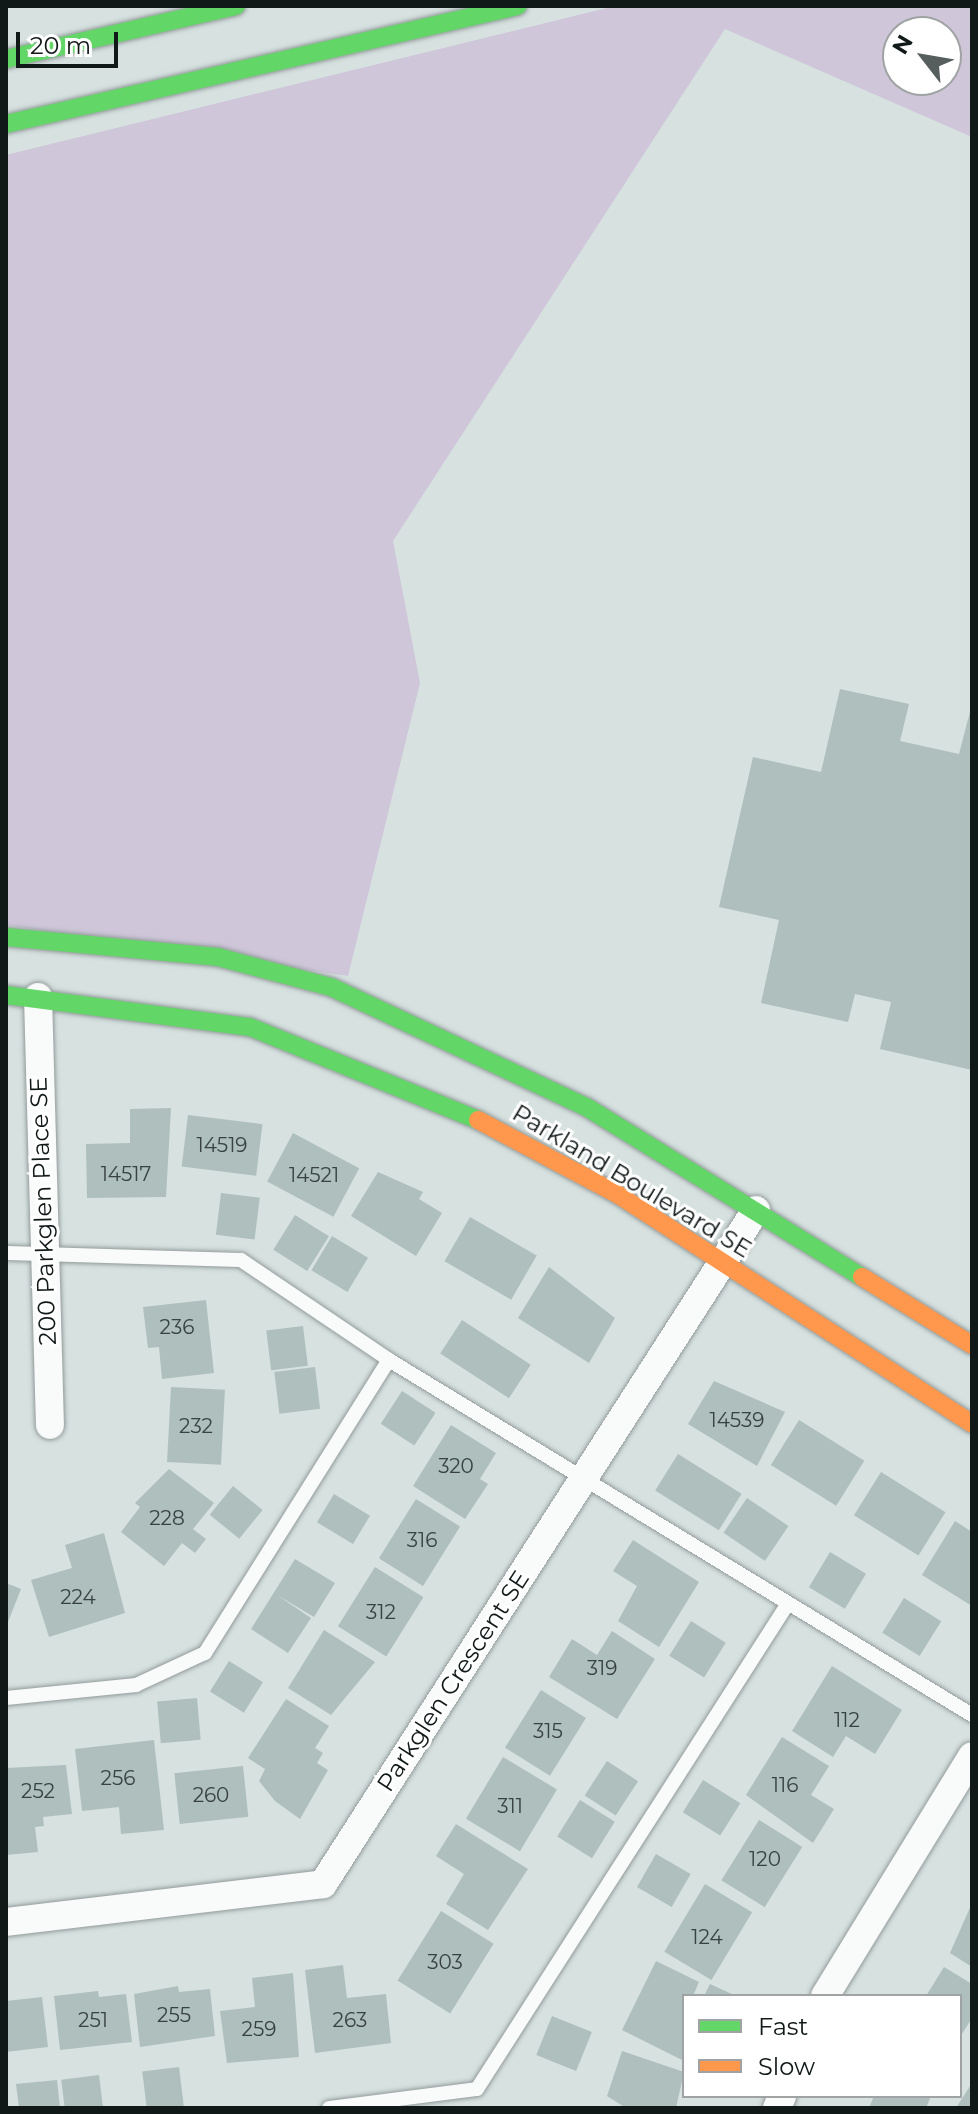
<!DOCTYPE html>
<html>
<head>
<meta charset="utf-8">
<style>
	body { margin:0 }
	#map { position:relative; width:978px; height:2114px; overflow:hidden; background:#d6e1e0; font-family:Montserrat,sans-serif }
	div>[style] { position:absolute }
	[style*='--x'] { left:calc(var(--x)*1px); top:calc(var(--y)*1px); width:calc(var(--w)*1px); rotate:calc(var(--a)*1deg) }
	.green>* { inset:0; background:#cfc6da }
	.building>* { inset:0; background:#aebfbe; transform-origin:0 0 }
	.roads { filter:drop-shadow(0 0 2px #939b9a) drop-shadow(0 0 2px #939b9a) }
	.lane>* { height:14px; margin:-7px; padding:0 7px; transform-origin:7px; border-radius:7px; background:#f9fafa }
	.street>* { height:28px; margin:-14px; padding:0 14px; transform-origin:14px; border-radius:14px; background:#f9fafa }
	.fast>* { height:18px; margin:-9px; padding:0 9px; transform-origin:9px; border-radius:9px; background:#63d668 }
	.slow>* { height:18px; margin:-9px; padding:0 9px; transform-origin:9px; border-radius:9px; background:#ff974d }
	span { translate:-50% -50%; white-space:nowrap; text-align:center; line-height:1.15; -webkit-text-stroke:6px #fff; paint-order:stroke }
	.number-label { font-size:20px; color:#384242 }
	.number-label span { -webkit-text-stroke-width:0 }
	.street-label { font-size:24px; color:#111818 }
	.frame { position:absolute; inset:0; border:8px solid #111818; pointer-events:none }
	.legend { position:absolute; left:682px; top:1994px; width:280px; height:104px; box-sizing:border-box; background:#fff; border:2px solid #a0a3a3; margin:0; padding:10px 14px; list-style:none; font-size:24px; color:#111818 }
	.legend li { display:flex; align-items:center; gap:16px; height:40px }
	.legend b { width:40px; border:2px solid #a0a3a3 }
	.north { position:absolute; left:882px; top:16px; width:80px; height:80px; box-sizing:border-box; background:#fff; border:2px solid #a0a3a3; border-radius:50%; rotate:301deg; font-size:22px; font-weight:700; line-height:32px; text-align:center; color:#111818 }
	.north::after { content:''; display:block; margin:auto; width:28px; height:36px; background:#565e5e; clip-path:polygon(50% 0,100% 100%,50% 72%,0 100%) }
	.scale { position:absolute; left:16px; top:32px; width:102px; height:36px; box-sizing:border-box; border:4px solid #111818; border-top:0; padding-left:10px; font-size:24px; line-height:28px; white-space:nowrap; color:#111818; -webkit-text-stroke:6px #fff; paint-order:stroke }
</style>
</head>
<body>
<div id="map">
	<div class="green">
		<div style="clip-path:polygon(evenodd,615px 6px,972px 6px,972px 137px,725px 29px,393px 541px,420px 683px,348px 976px,6px 925px,6px 155px,615px 6px,898px 32px,946px 32px,946px 80px,898px 80px,898px 32px)"></div>
	</div>
	<div class="building">
		<div style="clip-path:polygon(840px 689px,909px 704px,900px 741px,959px 754px,972px 704px,972px 1070px,880px 1049px,891px 1002px,855px 994px,848px 1022px,761px 1003px,779px 920px,719px 907px,753px 757px,821px 772px)"></div>
		<div style="clip-path:polygon(171px 1108px,166px 1197px,87px 1198px,86px 1144px,130px 1143px,130px 1109px)"></div>
		<div style="left:188px;top:1115px;width:75px;height:52px;rotate:7deg"></div>
		<div style="left:293px;top:1133px;width:75px;height:55px;rotate:28deg"></div>
		<div style="clip-path:polygon(378px 1172px,423px 1192px,419px 1199px,442px 1213px,416px 1256px,351px 1216px)"></div>
		<div style="left:221px;top:1193px;width:39px;height:42px;rotate:7deg"></div>
		<div style="left:295px;top:1215px;width:40px;height:41px;rotate:32deg"></div>
		<div style="left:470px;top:1217px;width:77px;height:51px;rotate:30deg"></div>
		<div style="left:332px;top:1236px;width:42px;height:40px;rotate:31deg"></div>
		<div style="clip-path:polygon(549px 1267px,615px 1318px,589px 1363px,518px 1318px)"></div>
		<div style="clip-path:polygon(206px 1300px,214px 1373px,162px 1379px,159px 1347px,148px 1348px,143px 1307px)"></div>
		<div style="left:462px;top:1320px;width:82px;height:40px;rotate:33deg"></div>
		<div style="left:303px;top:1326px;width:40px;height:37px;rotate:83deg"></div>
		<div style="left:315px;top:1367px;width:42px;height:41px;rotate:83deg"></div>
		<div style="clip-path:polygon(714px 1381px,785px 1412px,757px 1466px,688px 1424px)"></div>
		<div style="left:171px;top:1387px;width:54px;height:75px;rotate:3deg"></div>
		<div style="left:402px;top:1391px;width:40px;height:39px;rotate:33deg"></div>
		<div style="left:799px;top:1420px;width:77px;height:53px;rotate:32deg"></div>
		<div style="clip-path:polygon(451px 1425px,496px 1453px,480px 1479px,488px 1484px,465px 1519px,413px 1486px)"></div>
		<div style="left:678px;top:1454px;width:75px;height:43px;rotate:32deg"></div>
		<div style="clip-path:polygon(169px 1469px,214px 1503px,193px 1529px,206px 1539px,195px 1553px,182px 1543px,164px 1566px,121px 1532px,140px 1507px,135px 1503px)"></div>
		<div style="left:881px;top:1472px;width:76px;height:51px;rotate:32deg"></div>
		<div style="left:233px;top:1486px;width:38px;height:37px;rotate:39deg"></div>
		<div style="left:334px;top:1494px;width:42px;height:33px;rotate:31deg"></div>
		<div style="left:747px;top:1498px;width:50px;height:42px;rotate:34deg"></div>
		<div style="left:416px;top:1499px;width:52px;height:70px;rotate:32deg"></div>
		<div style="clip-path:polygon(955px 1521px,972px 1532px,972px 1606px,922px 1575px)"></div>
		<div style="clip-path:polygon(104px 1533px,125px 1613px,49px 1637px,31px 1580px,72px 1568px,65px 1545px)"></div>
		<div style="clip-path:polygon(633px 1540px,699px 1582px,659px 1647px,618px 1621px,637px 1586px,613px 1571px)"></div>
		<div style="left:830px;top:1552px;width:42px;height:41px;rotate:31deg"></div>
		<div style="clip-path:polygon(295px 1559px,335px 1583px,314px 1617px,277px 1595px,311px 1618px,288px 1653px,251px 1629px)"></div>
		<div style="left:375px;top:1567px;width:57px;height:70px;rotate:32deg"></div>
		<div style="clip-path:polygon(6px 1583px,21px 1589px,6px 1627px)"></div>
		<div style="left:904px;top:1598px;width:44px;height:41px;rotate:32deg"></div>
		<div style="left:691px;top:1621px;width:41px;height:41px;rotate:32deg"></div>
		<div style="clip-path:polygon(324px 1630px,375px 1662px,331px 1715px,288px 1688px)"></div>
		<div style="clip-path:polygon(612px 1631px,655px 1659px,617px 1719px,549px 1677px,572px 1639px,597px 1655px)"></div>
		<div style="left:229px;top:1661px;width:40px;height:36px;rotate:32deg"></div>
		<div style="clip-path:polygon(832px 1666px,902px 1710px,875px 1754px,846px 1736px,833px 1757px,792px 1731px)"></div>
		<div style="left:541px;top:1690px;width:53px;height:68px;rotate:32deg"></div>
		<div style="left:197px;top:1698px;width:42px;height:40px;rotate:85deg"></div>
		<div style="clip-path:polygon(286px 1699px,329px 1726px,315px 1748px,323px 1753px,317px 1763px,328px 1770px,300px 1819px,275px 1801px,259px 1781px,265px 1769px,248px 1758px)"></div>
		<div style="clip-path:polygon(782px 1737px,829px 1766px,811px 1795px,834px 1809px,813px 1843px,746px 1795px)"></div>
		<div style="clip-path:polygon(154px 1740px,164px 1830px,121px 1834px,119px 1807px,82px 1811px,75px 1749px)"></div>
		<div style="left:503px;top:1757px;width:63px;height:72px;rotate:31deg"></div>
		<div style="left:607px;top:1761px;width:37px;height:41px;rotate:33deg"></div>
		<div style="clip-path:polygon(66px 1765px,72px 1814px,43px 1817px,44px 1826px,35px 1827px,38px 1852px,6px 1855px,6px 1768px)"></div>
		<div style="left:243px;top:1766px;width:51px;height:69px;rotate:84deg"></div>
		<div style="left:703px;top:1780px;width:44px;height:38px;rotate:32deg"></div>
		<div style="left:580px;top:1800px;width:41px;height:43px;rotate:32deg"></div>
		<div style="left:759px;top:1820px;width:51px;height:71px;rotate:32deg"></div>
		<div style="clip-path:polygon(456px 1824px,528px 1869px,488px 1930px,446px 1904px,464px 1874px,436px 1856px)"></div>
		<div style="left:656px;top:1854px;width:40px;height:38px;rotate:30deg"></div>
		<div style="left:705px;top:1884px;width:55px;height:79px;rotate:31deg"></div>
		<div style="clip-path:polygon(972px 1903px,972px 1967px,950px 1953px)"></div>
		<div style="left:441px;top:1911px;width:62px;height:82px;rotate:32deg"></div>
		<div style="clip-path:polygon(656px 1961px,699px 1982px,693px 1996px,684px 1996px,684px 2061px,622px 2030px)"></div>
		<div style="clip-path:polygon(343px 1965px,347px 1998px,386px 1994px,391px 2043px,315px 2053px,305px 1970px)"></div>
		<div style="clip-path:polygon(944px 1967px,972px 1984px,972px 2018px,960px 2037px,960px 1996px,926px 1996px)"></div>
		<div style="clip-path:polygon(293px 1973px,299px 2057px,227px 2063px,220px 2011px,255px 2007px,252px 1978px)"></div>
		<div style="clip-path:polygon(710px 1984px,736px 1996px,704px 1996px)"></div>
		<div style="clip-path:polygon(178px 1986px,179px 1992px,210px 1989px,215px 2036px,140px 2047px,134px 1994px)"></div>
		<div style="clip-path:polygon(98px 1991px,99px 1997px,126px 1994px,132px 2042px,60px 2050px,54px 1996px)"></div>
		<div style="clip-path:polygon(42px 1997px,48px 2047px,6px 2052px,6px 2001px)"></div>
		<div style="left:552px;top:2016px;width:43px;height:42px;rotate:22deg"></div>
		<div style="clip-path:polygon(622px 2051px,684px 2072px,676px 2108px,626px 2108px,607px 2096px)"></div>
		<div style="left:179px;top:2067px;width:41px;height:37px;rotate:83deg"></div>
		<div style="left:99px;top:2075px;width:33px;height:38px;rotate:83deg"></div>
		<div style="clip-path:polygon(57px 2080px,60px 2108px,19px 2108px,16px 2084px)"></div>
		<div style="clip-path:polygon(972px 2083px,972px 2108px,956px 2108px)"></div>
		<div style="clip-path:polygon(874px 2096px,931px 2096px,926px 2108px,869px 2108px)"></div>
	</div>
	<div class="roads">
		<div class="lane">
			<div style="--x:6;--y:1253;--w:235;--a:1.7"></div>
			<div style="--x:241;--y:1260;--w:179;--a:34"></div>
			<div style="--x:389;--y:1360;--w:683;--a:31.34"></div>
			<div style="--x:6;--y:1698;--w:131;--a:-5.7"></div>
			<div style="--x:136;--y:1685;--w:76;--a:-24.9"></div>
			<div style="--x:205;--y:1653;--w:346;--a:-57.9"></div>
			<div style="--x:329;--y:2108;--w:149;--a:-7.3"></div>
			<div style="--x:477;--y:2089;--w:575;--a:-57.36"></div>
		</div>
		<div class="street">
			<div style="--x:38;--y:997;--w:428;--a:88.4"></div>
			<div style="--x:6;--y:1922;--w:319;--a:-6.8"></div>
			<div style="--x:323;--y:1884;--w:801;--a:-57.28"></div>
			<div style="--x:825;--y:1996;--w:281;--a:-58.5"></div>
			<div style="--x:777;--y:2108;--w:13;--a:-67"></div>
		</div>
		<div class="fast">
			<div style="--x:6;--y:59;--w:236;--a:-13"></div>
			<div style="--x:6;--y:124;--w:525;--a:-12.98"></div>
			<div style="--x:6;--y:937;--w:213;--a:5.4"></div>
			<div style="--x:218;--y:957;--w:117;--a:14.9"></div>
			<div style="--x:331;--y:987;--w:284;--a:25.2"></div>
			<div style="--x:588;--y:1108;--w:322;--a:31.7"></div>
			<div style="--x:6;--y:995;--w:246;--a:7.5"></div>
			<div style="--x:250;--y:1027;--w:246;--a:22.2"></div>
		</div>
		<div class="slow">
			<div style="--x:478;--y:1120;--w:157;--a:28"></div>
			<div style="--x:617;--y:1194;--w:423;--a:32.9"></div>
			<div style="--x:862;--y:1277;--w:129;--a:31.7"></div>
		</div>
	</div>
	<div class="number-label">
		<span style="left:222px;top:1145px">14519</span>
		<span style="left:126px;top:1174px">14517</span>
		<span style="left:314px;top:1175px">14521</span>
		<span style="left:177px;top:1327px">236</span>
		<span style="left:737px;top:1420px">14539</span>
		<span style="left:196px;top:1426px">232</span>
		<span style="left:456px;top:1466px">320</span>
		<span style="left:167px;top:1518px">228</span>
		<span style="left:422px;top:1540px">316</span>
		<span style="left:78px;top:1597px">224</span>
		<span style="left:381px;top:1612px">312</span>
		<span style="left:602px;top:1668px">319</span>
		<span style="left:847px;top:1720px">112</span>
		<span style="left:548px;top:1731px">315</span>
		<span style="left:118px;top:1778px">256</span>
		<span style="left:785px;top:1785px">116</span>
		<span style="left:38px;top:1791px">252</span>
		<span style="left:211px;top:1795px">260</span>
		<span style="left:510px;top:1806px">311</span>
		<span style="left:765px;top:1859px">120</span>
		<span style="left:707px;top:1937px">124</span>
		<span style="left:445px;top:1962px">303</span>
		<span style="left:174px;top:2015px">255</span>
		<span style="left:93px;top:2020px">251</span>
		<span style="left:350px;top:2020px">263</span>
		<span style="left:259px;top:2029px">259</span>
	</div>
	<div class="street-label">
		<span style="left:632px;top:1181px;rotate:31deg">Parkland Boulevard SE</span>
		<span style="left:43px;top:1211px;rotate:-92deg">200 Parkglen Place SE</span>
		<span style="left:453px;top:1681px;rotate:-57deg">Parkglen Crescent SE</span>
	</div>
	<div class="frame"></div>
	<ul class="legend">
	<li><b style="height:10px;background:#63d668"></b>Fast</li>
	<li><b style="height:10px;background:#ff974d"></b>Slow</li>
	</ul>
	<div class="north">N</div>
	<div class="scale">20 m</div>
</div>
</body>
</html>
